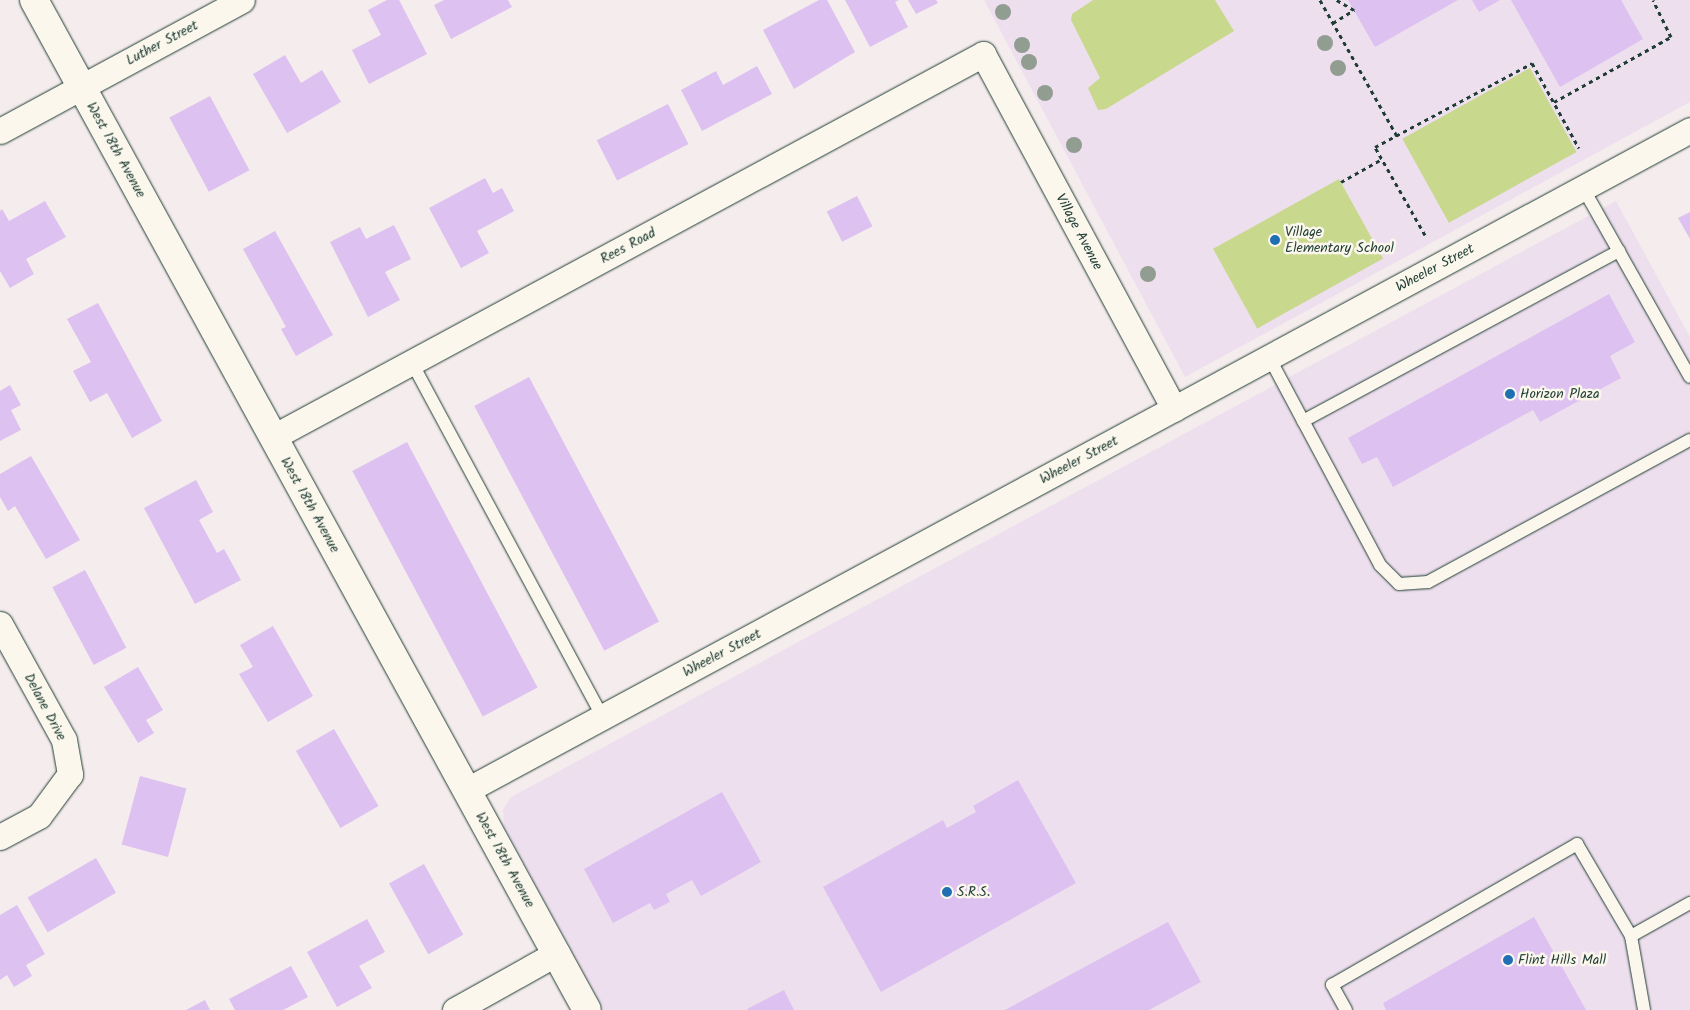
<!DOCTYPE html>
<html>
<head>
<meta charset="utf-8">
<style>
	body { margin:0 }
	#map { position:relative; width:1690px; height:1010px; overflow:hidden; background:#f5eced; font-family:Kalam,sans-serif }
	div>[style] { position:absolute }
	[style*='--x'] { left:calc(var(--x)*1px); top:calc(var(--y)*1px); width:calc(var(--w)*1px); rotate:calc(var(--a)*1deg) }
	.built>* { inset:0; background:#eedfee }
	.green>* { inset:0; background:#c8d88d; transform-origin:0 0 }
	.building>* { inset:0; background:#ddc1f0; transform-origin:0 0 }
	.path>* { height:3px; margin-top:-1.5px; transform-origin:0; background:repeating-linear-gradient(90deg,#1f3d34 0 4px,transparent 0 8px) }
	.roads { filter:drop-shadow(0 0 1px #1f3d34) drop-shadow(0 0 1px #1f3d34) }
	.lane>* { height:12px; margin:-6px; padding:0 6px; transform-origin:6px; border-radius:6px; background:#fbf7ec }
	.street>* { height:25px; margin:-12.5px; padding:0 12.5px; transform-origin:12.5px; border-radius:12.5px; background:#fbf7ec }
	.secondary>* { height:28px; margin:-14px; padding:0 14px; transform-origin:14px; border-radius:14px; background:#fbf7ec }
	.trees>* { width:16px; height:16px; margin:-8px; border-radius:50%; background:#929d91 }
	.dots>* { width:14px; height:14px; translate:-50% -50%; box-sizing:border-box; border:2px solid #fbf7ec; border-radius:50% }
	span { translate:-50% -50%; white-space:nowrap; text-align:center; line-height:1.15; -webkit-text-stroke:5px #fbf7ec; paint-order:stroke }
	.street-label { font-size:14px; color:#1f3d34 }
	.poi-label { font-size:14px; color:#1f3d34 }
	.left { translate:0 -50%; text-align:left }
</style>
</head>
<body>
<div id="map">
	<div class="built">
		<div style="clip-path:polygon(984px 0,1690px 0,1690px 102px,1185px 377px)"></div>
		<div style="clip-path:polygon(1616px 201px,1690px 337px,1690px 1010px,604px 1010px,504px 827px,503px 810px,511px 797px)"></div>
	</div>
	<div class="green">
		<div style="clip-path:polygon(1093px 0,1215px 0,1234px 31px,1106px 109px,1098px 110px,1088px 88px,1100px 78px,1071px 20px,1072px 14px)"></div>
		<div style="left:1530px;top:68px;width:96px;height:146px;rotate:61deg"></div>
		<div style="left:1339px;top:179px;width:91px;height:144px;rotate:61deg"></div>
	</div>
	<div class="building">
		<div style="clip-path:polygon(387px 0,399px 0,427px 54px,369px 84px,352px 50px,381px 35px,368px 10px)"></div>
		<div style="clip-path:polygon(444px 0,508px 0,512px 7px,451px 39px,434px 5px)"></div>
		<div style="clip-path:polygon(819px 0,827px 0,855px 52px,794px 89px,763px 30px)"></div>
		<div style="clip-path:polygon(845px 0,899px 0,895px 2px,908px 27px,870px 47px)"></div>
		<div style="clip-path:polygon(908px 0,936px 0,938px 3px,916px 14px)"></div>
		<div style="clip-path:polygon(1348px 0,1458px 0,1375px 47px)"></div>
		<div style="clip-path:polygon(1472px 0,1500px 0,1479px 12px)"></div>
		<div style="clip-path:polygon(1511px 0,1621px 0,1643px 39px,1560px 87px)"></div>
		<div style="clip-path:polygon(285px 55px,301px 83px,322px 70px,341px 102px,287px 133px,253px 74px)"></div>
		<div style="clip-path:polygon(757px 66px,772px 94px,702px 131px,681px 90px,716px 71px,723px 85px)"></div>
		<div style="left:210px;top:96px;width:84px;height:46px;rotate:62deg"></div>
		<div style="left:668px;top:104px;width:45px;height:80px;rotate:63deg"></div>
		<div style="clip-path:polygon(485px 178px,493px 193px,502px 188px,514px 211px,477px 231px,489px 253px,461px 268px,429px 208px)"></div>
		<div style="left:857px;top:196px;width:34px;height:34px;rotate:63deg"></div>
		<div style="clip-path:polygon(45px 201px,66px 237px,26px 259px,34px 274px,10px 288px,0 271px,0 211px,2px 209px,9px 221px)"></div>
		<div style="clip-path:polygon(1690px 212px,1690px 239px,1678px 218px)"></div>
		<div style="clip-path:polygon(394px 225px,411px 259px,385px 272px,400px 300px,368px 317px,330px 242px,360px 227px,366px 239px)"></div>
		<div style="clip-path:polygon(275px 231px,333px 335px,296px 356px,281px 329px,286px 327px,243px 249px)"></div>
		<div style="clip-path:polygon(1609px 294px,1635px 342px,1610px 356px,1621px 378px,1540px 422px,1533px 410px,1393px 487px,1377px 457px,1362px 464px,1348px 438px)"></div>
		<div style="clip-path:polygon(98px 303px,162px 421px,132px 438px,107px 393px,90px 402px,73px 371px,91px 362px,67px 319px)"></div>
		<div style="left:529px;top:377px;width:277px;height:62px;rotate:62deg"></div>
		<div style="clip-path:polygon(10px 385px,21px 405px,11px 410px,21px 430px,0 441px,0 391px)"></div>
		<div style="left:407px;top:442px;width:278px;height:62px;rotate:62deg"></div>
		<div style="clip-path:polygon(31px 456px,80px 540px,46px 559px,15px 506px,8px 511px,0 497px,0 474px)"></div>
		<div style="clip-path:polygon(196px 480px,213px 512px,199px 520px,217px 553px,224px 549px,241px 580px,195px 604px,144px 508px)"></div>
		<div style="left:85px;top:570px;width:88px;height:37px;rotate:62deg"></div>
		<div style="clip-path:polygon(273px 626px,313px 696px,268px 722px,239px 674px,253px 667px,240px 645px)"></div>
		<div style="clip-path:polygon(138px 667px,163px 710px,146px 720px,154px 733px,138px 743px,104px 687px)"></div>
		<div style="left:334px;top:729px;width:89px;height:44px;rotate:60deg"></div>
		<div style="left:140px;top:776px;width:48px;height:71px;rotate:15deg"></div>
		<div style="clip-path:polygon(1018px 780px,1076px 883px,881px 992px,823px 887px,943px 820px,947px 828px,976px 812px,973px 806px)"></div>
		<div style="clip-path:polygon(722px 792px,761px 862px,701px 896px,692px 880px,666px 894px,670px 902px,654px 910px,650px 903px,613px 923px,584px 869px)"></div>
		<div style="left:96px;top:858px;width:40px;height:79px;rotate:60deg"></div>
		<div style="left:424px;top:864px;width:81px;height:40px;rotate:61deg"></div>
		<div style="clip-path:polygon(17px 905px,45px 954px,26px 965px,32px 976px,14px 987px,7px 975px,0 980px,0 915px)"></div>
		<div style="clip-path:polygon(1534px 917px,1586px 1010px,1386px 1010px,1383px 1003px)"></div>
		<div style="clip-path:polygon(367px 919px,385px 952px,359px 966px,372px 988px,337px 1007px,307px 952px)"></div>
		<div style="clip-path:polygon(1168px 922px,1201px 982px,1149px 1010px,1005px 1010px)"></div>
		<div style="clip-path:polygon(291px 966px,308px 997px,283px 1010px,235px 1010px,229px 999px)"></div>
		<div style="clip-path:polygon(784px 990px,794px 1010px,748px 1010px,747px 1009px)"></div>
		<div style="clip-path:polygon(205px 1000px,210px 1010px,186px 1010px)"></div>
	</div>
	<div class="path">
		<div style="--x:1320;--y:0;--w:156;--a:60.5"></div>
		<div style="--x:1333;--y:23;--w:25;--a:-32"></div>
		<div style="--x:1354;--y:10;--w:20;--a:-150"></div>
		<div style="--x:1554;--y:102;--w:134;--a:-29.1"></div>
		<div style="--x:1671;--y:37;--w:41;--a:-115.9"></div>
		<div style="--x:1341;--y:182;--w:47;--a:-29.3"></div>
		<div style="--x:1425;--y:235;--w:101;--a:-119.6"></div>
		<div style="--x:1375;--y:147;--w:178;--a:-28.1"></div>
		<div style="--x:1532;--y:63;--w:97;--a:61.1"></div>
	</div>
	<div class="roads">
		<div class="lane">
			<div style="--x:1583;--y:188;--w:217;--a:60.5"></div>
			<div style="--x:1269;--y:357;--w:236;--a:61.9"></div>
			<div style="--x:1380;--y:565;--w:27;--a:45"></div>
			<div style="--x:1399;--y:584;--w:29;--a:-4"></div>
			<div style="--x:1428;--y:582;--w:298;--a:-28.5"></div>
			<div style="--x:412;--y:363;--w:402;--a:61.7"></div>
			<div style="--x:1303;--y:421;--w:359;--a:-28.3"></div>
			<div style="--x:1631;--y:936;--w:75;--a:80"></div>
			<div style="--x:1346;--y:1010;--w:29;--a:-119"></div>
			<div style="--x:1332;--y:985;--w:283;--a:-29.9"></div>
			<div style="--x:1577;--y:844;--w:107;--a:59.6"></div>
			<div style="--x:1631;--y:936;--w:68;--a:-29.2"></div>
		</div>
		<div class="street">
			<div style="--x:0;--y:131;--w:275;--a:-28.4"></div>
			<div style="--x:273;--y:437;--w:807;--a:-28.34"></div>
			<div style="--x:983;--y:54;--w:403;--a:61.7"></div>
			<div style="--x:0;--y:624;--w:132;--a:61.1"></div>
			<div style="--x:64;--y:740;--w:35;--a:80"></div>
			<div style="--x:70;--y:774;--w:52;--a:126.4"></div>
			<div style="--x:39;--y:816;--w:44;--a:151.7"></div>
			<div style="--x:467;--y:790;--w:1390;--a:-28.35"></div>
			<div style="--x:455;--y:1010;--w:117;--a:-29.2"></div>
		</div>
		<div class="secondary">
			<div style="--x:34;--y:0;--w:1151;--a:61.3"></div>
		</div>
	</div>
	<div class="trees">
		<div style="left:1003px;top:12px"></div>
		<div style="left:1325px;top:43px"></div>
		<div style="left:1022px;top:45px"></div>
		<div style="left:1029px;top:62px"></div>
		<div style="left:1338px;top:68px"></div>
		<div style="left:1045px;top:93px"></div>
		<div style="left:1074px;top:145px"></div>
		<div style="left:1148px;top:274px"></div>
	</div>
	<div class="dots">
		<div style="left:1275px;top:240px;background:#1f6fb2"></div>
		<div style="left:1510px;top:394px;background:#1f6fb2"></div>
		<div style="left:947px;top:892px;background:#1f6fb2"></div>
		<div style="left:1508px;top:960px;background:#1f6fb2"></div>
	</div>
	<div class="street-label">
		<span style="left:162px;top:43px;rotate:-28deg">Luther Street</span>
		<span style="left:116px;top:150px;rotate:61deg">West 18th Avenue</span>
		<span style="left:1079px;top:232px;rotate:62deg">Village Avenue</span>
		<span style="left:628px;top:246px;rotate:-28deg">Rees Road</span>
		<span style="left:1435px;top:268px;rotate:-28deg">Wheeler Street</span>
		<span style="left:1079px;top:460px;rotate:-28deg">Wheeler Street</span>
		<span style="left:310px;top:505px;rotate:61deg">West 18th Avenue</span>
		<span style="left:722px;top:653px;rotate:-28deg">Wheeler Street</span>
		<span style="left:45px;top:707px;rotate:62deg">Delane Drive</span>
		<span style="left:505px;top:860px;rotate:61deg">West 18th Avenue</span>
	</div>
	<div class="poi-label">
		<span class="left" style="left:1285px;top:240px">Village<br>Elementary School</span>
		<span class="left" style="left:1520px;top:394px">Horizon Plaza</span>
		<span class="left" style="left:957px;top:892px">S.R.S.</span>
		<span class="left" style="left:1518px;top:960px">Flint Hills Mall</span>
	</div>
</div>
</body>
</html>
